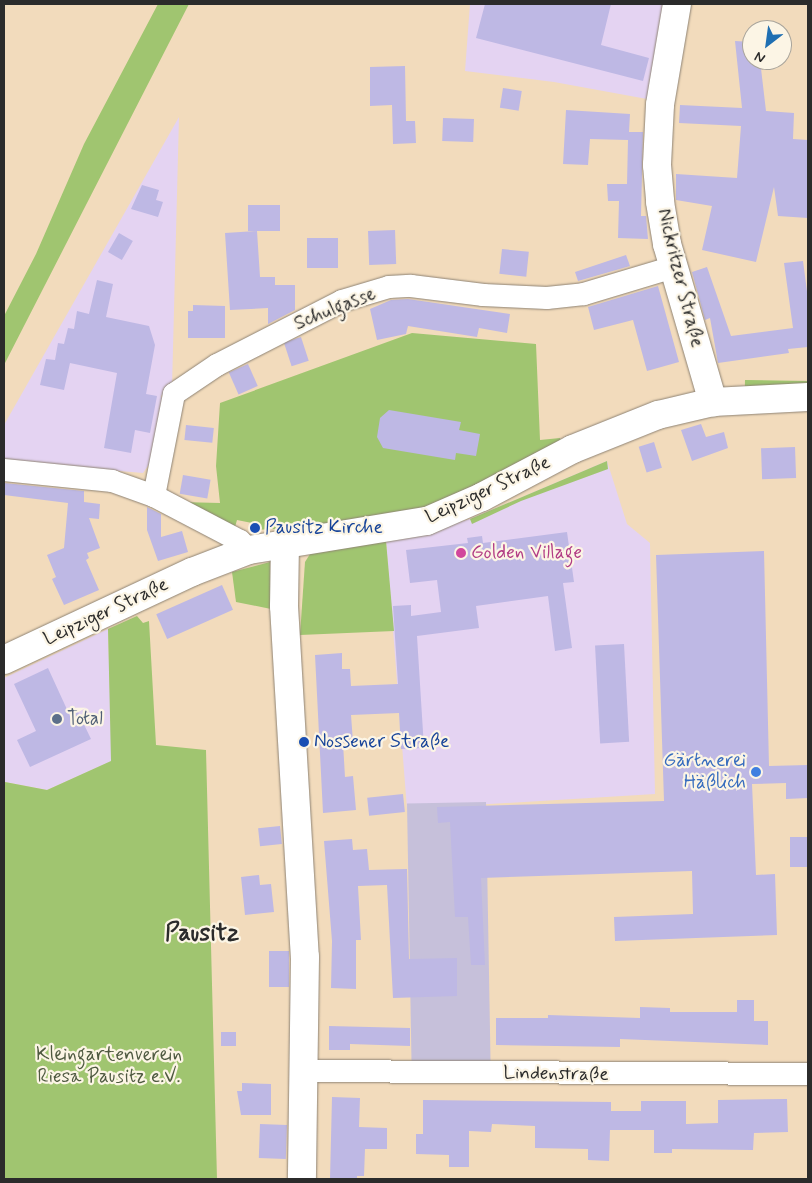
<!DOCTYPE html>
<html>
<head>
<meta charset="utf-8">
<style>
	body { margin:0 }
	#map { position:relative; width:812px; height:1183px; overflow:hidden; background:#f2dbbc; font-family:Mynerve,sans-serif }
	div>[style] { position:absolute }
	[style*='--x'] { left:calc(var(--x)*1px); top:calc(var(--y)*1px); width:calc(var(--w)*1px); rotate:calc(var(--a)*1deg) }
	.built>* { inset:0; background:#e4d3f2 }
	.industrial>* { inset:0; background:#c6c0da; transform-origin:0 0 }
	.green>* { inset:0; background:#a0c570; transform-origin:0 0 }
	.building>* { inset:0; background:#beb8e4; transform-origin:0 0 }
	.roads { filter:drop-shadow(0 0 1px #8e8374) drop-shadow(0 0 1px #8e8374) }
	.minor>* { height:22px; margin:-11px; padding:0 11px; transform-origin:11px; border-radius:11px; background:#fff }
	.tertiary>* { height:28px; margin:-14px; padding:0 14px; transform-origin:14px; border-radius:14px; background:#fff }
	.dots>* { width:14px; height:14px; translate:-50% -50%; box-sizing:border-box; border:2px solid #fcf5e5; border-radius:50% }
	span { translate:-50% -50%; white-space:nowrap; text-align:center; line-height:1.15; -webkit-text-stroke:4.5px #fcf5e5; paint-order:stroke }
	.street-label { font-size:19px; color:#2b2b2b }
	.transit-label { font-size:19px; color:#164399 }
	.left { translate:0 -50%; text-align:left }
	.hotel-label { font-size:19px; color:#b23c85 }
	.service-label { font-size:19px; color:#4e5e75 }
	.shop-label { font-size:19px; color:#366cbe }
	.right { translate:-100% -50%; text-align:right }
	.park-label { font-size:19px; color:#4e5940 }
	.district-label { font-size:24px; color:#2b2b2b; font-weight:700 }
	.frame { position:absolute; inset:0; border:5px solid #2b2b2b; pointer-events:none }
	.north { position:absolute; left:742px; top:20px; width:50px; height:50px; box-sizing:border-box; background:#fcf5e5; border:1px solid #a8a49b; border-radius:50%; rotate:210deg; font-size:14px; font-weight:700; line-height:20px; text-align:center; color:#2b2b2b }
	.north::after { content:''; display:block; margin:auto; width:18px; height:22px; background:#1f6fb2; clip-path:polygon(50% 0,100% 100%,50% 72%,0 100%) }
</style>
</head>
<body>
<div id="map">
	<div class="built">
		<div style="clip-path:polygon(470px 4px,664px 4px,647px 99px,554px 82px,465px 71px)"></div>
		<div style="clip-path:polygon(179px 117px,172px 387px,161px 396px,164px 402px,150px 463px,143px 473px,4px 461px,4px 425px)"></div>
		<div style="clip-path:polygon(607px 461px,627px 524px,650px 543px,655px 794px,407px 809px,386px 541px,470px 519px)"></div>
		<div style="clip-path:polygon(108px 629px,112px 761px,47px 790px,5px 782px,4px 790px,4px 678px)"></div>
	</div>
	<div class="industrial">
		<div style="left:486px;top:802px;width:260px;height:79px;rotate:89deg"></div>
	</div>
	<div class="green">
		<div style="clip-path:polygon(158px 4px,189px 4px,4px 365px,4px 316px,36px 254px,84px 144px)"></div>
		<div style="clip-path:polygon(412px 333px,536px 344px,540px 440px,560px 438px,561px 441px,535px 459px,417px 511px,317px 527px,252px 530px,252px 523px,237px 520px,235px 527px,180px 502px,220px 503px,216px 466px,220px 403px)"></div>
		<div style="left:745px;top:380px;width:63px;height:9px;rotate:1deg"></div>
		<div style="clip-path:polygon(607px 461px,608px 469px,521px 501px,472px 524px,470px 519px)"></div>
		<div style="clip-path:polygon(386px 541px,394px 631px,300px 635px,305px 562px,310px 554px)"></div>
		<div style="clip-path:polygon(270px 562px,271px 609px,236px 602px,232px 572px)"></div>
		<div style="clip-path:polygon(137px 616px,143px 623px,149px 621px,156px 745px,206px 750px,217px 1179px,4px 1179px,5px 782px,47px 790px,111px 761px,108px 629px)"></div>
	</div>
	<div class="building">
		<div style="clip-path:polygon(485px 4px,611px 4px,601px 45px,649px 58px,643px 81px,476px 38px)"></div>
		<div style="clip-path:polygon(735px 41px,752px 42px,752px 60px,760px 60px,766px 111px,794px 113px,793px 139px,808px 140px,808px 218px,778px 216px,774px 187px,756px 262px,702px 250px,712px 206px,676px 200px,676px 174px,737px 178px,741px 126px,679px 123px,680px 105px,742px 108px)"></div>
		<div style="clip-path:polygon(405px 66px,406px 121px,415px 121px,416px 143px,393px 144px,392px 105px,370px 106px,370px 67px)"></div>
		<div style="left:503px;top:88px;width:19px;height:20px;rotate:9deg"></div>
		<div style="clip-path:polygon(566px 110px,630px 114px,629px 132px,643px 132px,641px 216px,646px 216px,648px 239px,618px 238px,619px 201px,608px 201px,607px 184px,627px 184px,628px 140px,590px 139px,588px 165px,563px 164px)"></div>
		<div style="left:443px;top:118px;width:31px;height:23px;rotate:2deg"></div>
		<div style="clip-path:polygon(142px 185px,159px 190px,156px 200px,163px 202px,158px 217px,131px 209px)"></div>
		<div style="left:248px;top:205px;width:32px;height:26px"></div>
		<div style="left:395px;top:230px;width:34px;height:27px;rotate:88deg"></div>
		<div style="clip-path:polygon(257px 231px,260px 277px,275px 277px,275px 285px,295px 285px,295px 310px,268px 324px,268px 308px,230px 310px,225px 233px)"></div>
		<div style="left:119px;top:233px;width:16px;height:22px;rotate:30deg"></div>
		<div style="left:307px;top:238px;width:31px;height:30px"></div>
		<div style="left:502px;top:249px;width:27px;height:25px;rotate:6deg"></div>
		<div style="clip-path:polygon(626px 255px,630px 266px,578px 281px,575px 272px)"></div>
		<div style="clip-path:polygon(803px 261px,808px 299px,808px 347px,788px 349px,789px 353px,718px 363px,710px 318px,705px 320px,692px 272px,707px 267px,731px 336px,793px 328px,784px 263px)"></div>
		<div style="clip-path:polygon(97px 280px,113px 284px,106px 317px,149px 326px,155px 345px,146px 394px,157px 396px,150px 433px,135px 430px,131px 453px,104px 448px,117px 373px,70px 363px,64px 390px,40px 385px,46px 359px,55px 360px,58px 343px,64px 344px,68px 328px,74px 329px,77px 311px,89px 314px)"></div>
		<div style="clip-path:polygon(658px 286px,679px 362px,647px 371px,633px 320px,594px 330px,588px 307px)"></div>
		<div style="clip-path:polygon(408px 299px,510px 314px,507px 333px,479px 328px,477px 337px,408px 326px,406px 334px,377px 340px,370px 309px,391px 300px)"></div>
		<div style="clip-path:polygon(193px 305px,225px 306px,225px 338px,188px 338px,188px 311px,193px 311px)"></div>
		<div style="left:301px;top:337px;width:25px;height:18px;rotate:72deg"></div>
		<div style="left:248px;top:364px;width:24px;height:21px;rotate:66deg"></div>
		<div style="clip-path:polygon(389px 410px,461px 422px,459px 430px,480px 434px,476px 456px,456px 453px,455px 460px,383px 448px,377px 437px,380px 418px)"></div>
		<div style="clip-path:polygon(701px 424px,706px 437px,724px 432px,728px 448px,692px 461px,681px 430px)"></div>
		<div style="left:186px;top:425px;width:28px;height:15px;rotate:6deg"></div>
		<div style="left:654px;top:442px;width:27px;height:16px;rotate:73deg"></div>
		<div style="left:795px;top:447px;width:31px;height:34px;rotate:88deg"></div>
		<div style="left:183px;top:475px;width:28px;height:19px;rotate:10deg"></div>
		<div style="clip-path:polygon(4px 483px,84px 491px,84px 502px,100px 504px,99px 519px,89px 518px,100px 548px,87px 553px,89px 558px,86px 560px,99px 590px,64px 605px,52px 579px,56px 577px,47px 555px,64px 548px,68px 503px,4px 495px)"></div>
		<div style="clip-path:polygon(147px 507px,161px 514px,161px 537px,182px 531px,188px 552px,158px 561px,147px 530px)"></div>
		<div style="clip-path:polygon(567px 532px,574px 582px,563px 583px,572px 648px,555px 651px,548px 596px,476px 606px,479px 628px,417px 636px,424px 748px,401px 749px,399px 713px,351px 715px,353px 742px,343px 743px,345px 777px,353px 776px,356px 810px,323px 813px,315px 655px,342px 653px,342px 669px,350px 669px,351px 686px,398px 684px,393px 606px,411px 605px,411px 616px,441px 612px,437px 580px,410px 583px,406px 550px,468px 543px,467px 538px,482px 536px,483px 543px)"></div>
		<div style="clip-path:polygon(764px 551px,769px 766px,808px 765px,808px 798px,786px 799px,786px 783px,752px 784px,756px 875px,775px 874px,777px 935px,615px 941px,614px 917px,693px 914px,692px 871px,481px 878px,485px 965px,471px 965px,468px 917px,455px 917px,450px 822px,438px 823px,437px 807px,664px 801px,656px 555px)"></div>
		<div style="left:222px;top:585px;width:27px;height:72px;rotate:66deg"></div>
		<div style="left:624px;top:644px;width:98px;height:29px;rotate:87deg"></div>
		<div style="clip-path:polygon(48px 668px,70px 716px,78px 712px,91px 739px,30px 767px,17px 740px,36px 731px,14px 684px)"></div>
		<div style="left:403px;top:794px;width:18px;height:36px;rotate:84deg"></div>
		<div style="left:280px;top:826px;width:18px;height:22px;rotate:84deg"></div>
		<div style="left:790px;top:837px;width:18px;height:30px"></div>
		<div style="clip-path:polygon(352px 839px,353px 850px,367px 849px,369px 870px,407px 869px,409px 959px,457px 958px,457px 996px,393px 998px,387px 885px,358px 886px,361px 940px,356px 940px,356px 989px,331px 988px,332px 941px,324px 841px)"></div>
		<div style="clip-path:polygon(259px 875px,260px 885px,271px 884px,274px 912px,245px 915px,241px 877px)"></div>
		<div style="left:269px;top:951px;width:20px;height:36px"></div>
		<div style="clip-path:polygon(737px 1000px,754px 1000px,754px 1021px,768px 1021px,768px 1045px,620px 1039px,620px 1047px,496px 1045px,496px 1018px,548px 1018px,548px 1015px,640px 1018px,640px 1007px,670px 1008px,670px 1012px,737px 1012px)"></div>
		<div style="clip-path:polygon(329px 1026px,410px 1028px,410px 1046px,350px 1044px,350px 1050px,329px 1050px)"></div>
		<div style="left:221px;top:1032px;width:15px;height:14px"></div>
		<div style="clip-path:polygon(242px 1083px,271px 1084px,271px 1115px,241px 1115px,237px 1091px,242px 1091px)"></div>
		<div style="clip-path:polygon(332px 1097px,360px 1098px,359px 1127px,387px 1128px,387px 1149px,365px 1149px,364px 1176px,357px 1176px,357px 1179px,330px 1179px)"></div>
		<div style="clip-path:polygon(787px 1099px,788px 1132px,754px 1133px,753px 1150px,672px 1149px,672px 1153px,654px 1153px,654px 1130px,610px 1130px,609px 1161px,588px 1160px,588px 1149px,535px 1148px,535px 1126px,492px 1124px,491px 1132px,469px 1131px,469px 1167px,449px 1167px,449px 1155px,416px 1154px,416px 1134px,423px 1134px,423px 1100px,611px 1102px,611px 1111px,641px 1111px,641px 1101px,686px 1101px,686px 1124px,718px 1123px,718px 1100px)"></div>
		<div style="left:260px;top:1124px;width:27px;height:34px;rotate:2deg"></div>
	</div>
	<div class="roads">
		<div class="minor">
			<div style="--x:4;--y:470;--w:109;--a:5.8"></div>
			<div style="--x:112;--y:481;--w:45;--a:19.7"></div>
			<div style="--x:154;--y:496;--w:97;--a:27.6"></div>
			<div style="--x:240;--y:541;--w:13;--a:45"></div>
			<div style="--x:154;--y:496;--w:104;--a:-78.9"></div>
			<div style="--x:174;--y:394;--w:52;--a:-34"></div>
			<div style="--x:217;--y:365;--w:140;--a:-27.1"></div>
			<div style="--x:342;--y:301;--w:49;--a:-16.6"></div>
			<div style="--x:389;--y:287;--w:22;--a:-3"></div>
			<div style="--x:411;--y:286;--w:73;--a:7.1"></div>
			<div style="--x:483;--y:295;--w:64;--a:2.7"></div>
			<div style="--x:547;--y:298;--w:37;--a:-6"></div>
			<div style="--x:584;--y:294;--w:94;--a:-16.7"></div>
			<div style="--x:304;--y:1071;--w:504;--a:0.34"></div>
		</div>
		<div class="tertiary">
			<div style="--x:677;--y:4;--w:102;--a:99.6"></div>
			<div style="--x:660;--y:105;--w:60;--a:92.9"></div>
			<div style="--x:657;--y:165;--w:37;--a:85"></div>
			<div style="--x:660;--y:202;--w:43;--a:80.5"></div>
			<div style="--x:667;--y:244;--w:165;--a:73.8"></div>
			<div style="--x:285;--y:543;--w:63;--a:90.9"></div>
			<div style="--x:284;--y:606;--w:352;--a:86.6"></div>
			<div style="--x:305;--y:957;--w:222;--a:90.8"></div>
			<div style="--x:4;--y:660;--w:208;--a:-25.1"></div>
			<div style="--x:192;--y:572;--w:61;--a:-21.1"></div>
			<div style="--x:249;--y:550;--w:180;--a:-9.3"></div>
			<div style="--x:427;--y:521;--w:60;--a:-23.6"></div>
			<div style="--x:482;--y:497;--w:103;--a:-27.8"></div>
			<div style="--x:573;--y:449;--w:92;--a:-21.8"></div>
			<div style="--x:658;--y:415;--w:57;--a:-13.3"></div>
			<div style="--x:713;--y:402;--w:95;--a:-3"></div>
		</div>
	</div>
	<div class="dots">
		<div style="left:255px;top:528px;background:#1a4fb4"></div>
		<div style="left:461px;top:553px;background:#d1479c"></div>
		<div style="left:57px;top:719px;background:#5c6f8a"></div>
		<div style="left:304px;top:742px;background:#1a4fb4"></div>
		<div style="left:756px;top:772px;background:#3f7fe0"></div>
	</div>
	<div class="street-label">
		<span style="left:680px;top:278px;rotate:76deg">Nickritzer Straße</span>
		<span style="left:335px;top:309px;rotate:-22deg">Schulgasse</span>
		<span style="left:488px;top:490px;rotate:-25deg">Leipziger Straße</span>
		<span style="left:106px;top:612px;rotate:-25deg">Leipziger Straße</span>
		<span style="left:556px;top:1074px;rotate:1deg">Lindenstraße</span>
	</div>
	<div class="transit-label">
		<span class="left" style="left:265px;top:528px">Pausitz Kirche</span>
		<span class="left" style="left:314px;top:742px">Nossener Straße</span>
	</div>
	<div class="hotel-label">
		<span class="left" style="left:471px;top:553px">Golden Village</span>
	</div>
	<div class="service-label">
		<span class="left" style="left:67px;top:719px">Total</span>
	</div>
	<div class="shop-label">
		<span class="right" style="left:746px;top:772px">Gärtnerei<br>Häßlich</span>
	</div>
	<div class="park-label">
		<span style="left:109px;top:1066px">Kleingartenverein<br>Riesa Pausitz e.V.</span>
	</div>
	<div class="district-label">
		<span style="left:202px;top:934px">Pausitz</span>
	</div>
	<div class="frame"></div>
	<div class="north">N</div>
</div>
</body>
</html>
